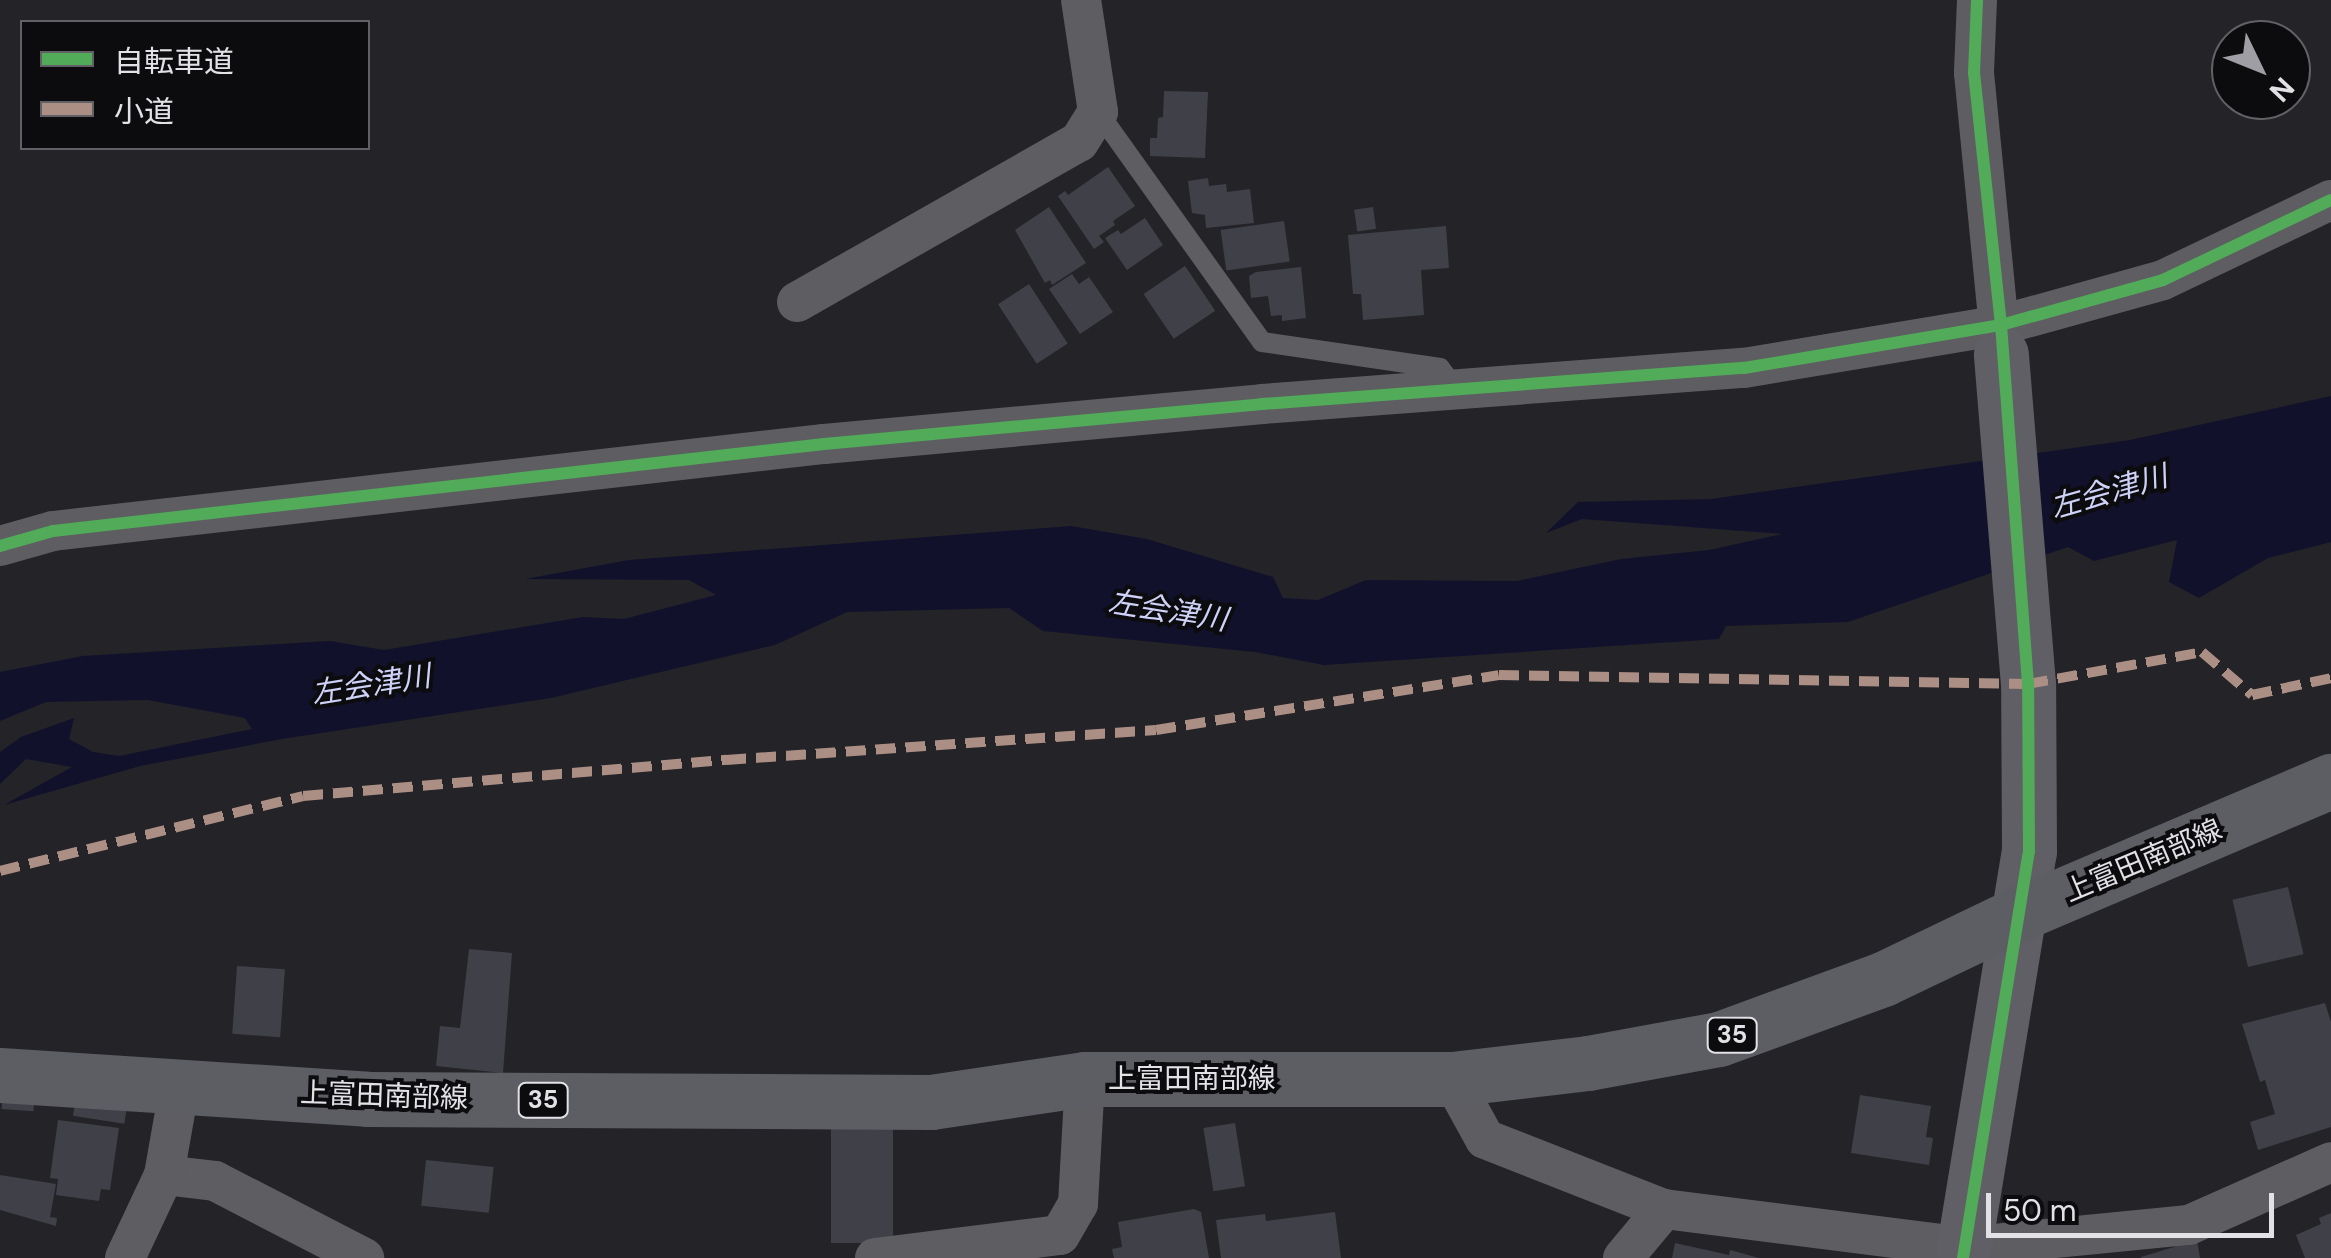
<!DOCTYPE html>
<html>
<head>
<meta charset="utf-8">
<style>
	body { margin:0 }
	#map { position:relative; width:2331px; height:1258px; overflow:hidden; background:#232328; font-family:"DM Sans","Noto Sans JP",sans-serif }
	div>[style] { position:absolute }
	[style*='--x'] { left:calc(var(--x)*1px); top:calc(var(--y)*1px); width:calc(var(--w)*1px); rotate:calc(var(--a)*1deg) }
	.water>* { inset:0; background:#12112c }
	.building>* { inset:0; background:#404049; transform-origin:0 0 }
	.lane>* { height:20px; margin:-10px; padding:0 10px; transform-origin:10px; border-radius:10px; background:#5d5d62 }
	.street>* { height:40px; margin:-20px; padding:0 20px; transform-origin:20px; border-radius:20px; background:#5d5d62 }
	.secondary>* { height:55px; margin:-27.5px; padding:0 27.5px; transform-origin:27.5px; border-radius:27.5px; background:#5f5f65 }
	.primary>* { height:55px; margin:-27.5px; padding:0 27.5px; transform-origin:27.5px; border-radius:27.5px; background:#5d5e64 }
	.quiet>* { height:10px; margin-top:-5px; transform-origin:0; background:repeating-linear-gradient(90deg,#ac8f84 0 20px,transparent 0 30px) }
	.cycleway>* { height:12px; margin:-6px; padding:0 6px; transform-origin:6px; border-radius:6px; background:#51ab58 }
	span { translate:-50% -50%; white-space:nowrap; text-align:center; line-height:1.15; -webkit-text-stroke:8px #0c0c0f; paint-order:stroke }
	.shield-label span { padding:2px 8px; background:#0c0c0f; border:2px solid; border-radius:8px; -webkit-text-stroke-width:0 }
	.shield-label { font-size:25px; color:#e1e1e6; font-weight:700 }
	.street-label { font-size:28px; color:#e1e1e6 }
	.water-label { font-size:30px; color:#cfd2f8; font-style:italic }
	.legend { position:absolute; left:20px; top:20px; width:350px; height:130px; box-sizing:border-box; background:#0c0c0f; border:2px solid #616165; margin:0; padding:12px 18px; list-style:none; font-size:30px; color:#e1e1e6 }
	.legend li { display:flex; align-items:center; gap:20px; height:50px }
	.legend b { width:50px; border:2px solid #616165 }
	.north { position:absolute; left:2211px; top:20px; width:100px; height:100px; box-sizing:border-box; background:#0c0c0f; border:2px solid #616165; border-radius:50%; rotate:133deg; font-size:28px; font-weight:700; line-height:40px; text-align:center; color:#e1e1e6 }
	.north::after { content:''; display:block; margin:auto; width:35px; height:45px; background:#9e9ea4; clip-path:polygon(50% 0,100% 100%,50% 72%,0 100%) }
	.scale { position:absolute; left:1986px; top:1193px; width:288px; height:45px; box-sizing:border-box; border:5px solid #e1e1e6; border-top:0; padding-left:12px; font-size:30px; line-height:35px; white-space:nowrap; color:#e1e1e6; -webkit-text-stroke:8px #0c0c0f; paint-order:stroke }
</style>
</head>
<body>
<div id="map">
	<div class="water">
		<div style="clip-path:polygon(2331px 396px,2331px 542px,2268px 558px,2199px 598px,2169px 582px,2177px 540px,2094px 561px,2068px 547px,1848px 622px,1726px 626px,1719px 639px,1324px 665px,1255px 652px,1043px 631px,1009px 608px,847px 612px,775px 645px,551px 698px,282px 739px,140px 766px,4px 805px,72px 767px,26px 759px,0 784px,0 752px,21px 737px,74px 718px,69px 739px,93px 752px,119px 756px,252px 729px,245px 718px,148px 700px,46px 702px,0 721px,0 672px,83px 656px,330px 641px,384px 650px,583px 617px,624px 619px,716px 595px,689px 580px,525px 579px,629px 560px,1071px 526px,1147px 539px,1273px 577px,1283px 598px,1318px 600px,1366px 580px,1517px 581px,1621px 559px,1709px 550px,1782px 534px,1582px 519px,1546px 533px,1578px 502px,1711px 499px,2130px 440px)"></div>
	</div>
	<div class="building">
		<div style="clip-path:polygon(1164px 91px,1208px 92px,1205px 158px,1150px 156px,1150px 138px,1157px 138px,1158px 118px,1163px 117px)"></div>
		<div style="clip-path:polygon(1108px 167px,1135px 206px,1113px 221px,1115px 225px,1099px 236px,1104px 242px,1094px 249px,1058px 196px,1065px 191px,1068px 195px)"></div>
		<div style="clip-path:polygon(1208px 178px,1209px 186px,1226px 184px,1227px 192px,1250px 189px,1254px 223px,1206px 228px,1205px 215px,1192px 213px,1188px 181px)"></div>
		<div style="clip-path:polygon(1049px 207px,1086px 263px,1052px 285px,1050px 280px,1045px 283px,1015px 230px)"></div>
		<div style="left:1373px;top:207px;width:22px;height:19px;rotate:82deg"></div>
		<div style="clip-path:polygon(1145px 218px,1163px 245px,1127px 270px,1105px 238px,1118px 230px,1121px 234px)"></div>
		<div style="left:1284px;top:221px;width:41px;height:64px;rotate:82deg"></div>
		<div style="clip-path:polygon(1446px 226px,1449px 268px,1421px 270px,1424px 315px,1363px 320px,1361px 294px,1353px 294px,1348px 235px)"></div>
		<div style="left:1185px;top:266px;width:54px;height:50px;rotate:56deg"></div>
		<div style="clip-path:polygon(1301px 267px,1306px 318px,1282px 321px,1282px 315px,1271px 316px,1268px 296px,1251px 298px,1249px 276px,1256px 272px)"></div>
		<div style="clip-path:polygon(1072px 274px,1079px 284px,1089px 277px,1113px 312px,1080px 334px,1049px 289px)"></div>
		<div style="left:1029px;top:284px;width:71px;height:37px;rotate:57deg"></div>
		<div style="left:2288px;top:887px;width:69px;height:57px;rotate:77deg"></div>
		<div style="clip-path:polygon(469px 949px,512px 953px,503px 1073px,436px 1066px,440px 1026px,460px 1028px)"></div>
		<div style="left:237px;top:966px;width:48px;height:68px;rotate:4deg"></div>
		<div style="clip-path:polygon(2325px 1003px,2331px 1022px,2331px 1127px,2258px 1150px,2250px 1122px,2275px 1114px,2265px 1080px,2260px 1082px,2242px 1024px)"></div>
		<div style="left:3px;top:1089px;width:32px;height:20px;rotate:4deg"></div>
		<div style="left:77px;top:1090px;width:52px;height:26px;rotate:9deg"></div>
		<div style="clip-path:polygon(1860px 1095px,1931px 1106px,1926px 1137px,1933px 1138px,1929px 1165px,1851px 1153px)"></div>
		<div style="clip-path:polygon(58px 1120px,119px 1128px,110px 1190px,101px 1189px,99px 1201px,56px 1195px,58px 1179px,50px 1178px)"></div>
		<div style="left:1235px;top:1123px;width:64px;height:32px;rotate:81deg"></div>
		<div style="left:893px;top:1127px;width:116px;height:62px;rotate:90deg"></div>
		<div style="left:426px;top:1160px;width:68px;height:46px;rotate:6deg"></div>
		<div style="clip-path:polygon(0 1175px,56px 1184px,50px 1217px,57px 1218px,56px 1226px,0 1210px)"></div>
		<div style="clip-path:polygon(1194px 1209px,1201px 1212px,1209px 1258px,1114px 1258px,1112px 1249px,1122px 1247px,1118px 1222px)"></div>
		<div style="clip-path:polygon(1335px 1212px,1341px 1258px,1221px 1258px,1216px 1220px,1265px 1214px,1266px 1221px)"></div>
		<div style="clip-path:polygon(2331px 1213px,2331px 1258px,2305px 1258px,2296px 1235px,2321px 1224px,2319px 1218px)"></div>
		<div style="clip-path:polygon(2197px 1240px,2200px 1258px,2141px 1258px,2141px 1257px)"></div>
		<div style="clip-path:polygon(1675px 1243px,1729px 1255px,1730px 1250px,1759px 1258px,1672px 1258px)"></div>
	</div>
	<div class="lane">
		<div style="--x:1098;--y:112;--w:282;--a:54.5"></div>
		<div style="--x:1262;--y:342;--w:180;--a:8.3"></div>
		<div style="--x:1440;--y:368;--w:26;--a:53"></div>
	</div>
	<div class="street">
		<div style="--x:1977;--y:0;--w:73;--a:92.4"></div>
		<div style="--x:1974;--y:73;--w:277;--a:84.4"></div>
		<div style="--x:797;--y:302;--w:324;--a:-29.6"></div>
		<div style="--x:1079;--y:142;--w:36;--a:-58"></div>
		<div style="--x:1098;--y:112;--w:113;--a:-98.6"></div>
		<div style="--x:0;--y:546;--w:55;--a:-15.8"></div>
		<div style="--x:53;--y:531;--w:776;--a:-6.44"></div>
		<div style="--x:824;--y:444;--w:440;--a:-5.2"></div>
		<div style="--x:1262;--y:404;--w:483;--a:-4.3"></div>
		<div style="--x:1744;--y:368;--w:261;--a:-9.5"></div>
		<div style="--x:2001;--y:325;--w:168;--a:-15.5"></div>
		<div style="--x:2163;--y:280;--w:186;--a:-25.5"></div>
		<div style="--x:1452;--y:1079;--w:68;--a:61.2"></div>
		<div style="--x:1485;--y:1139;--w:192;--a:21.4"></div>
		<div style="--x:1664;--y:1209;--w:302;--a:7.2"></div>
		<div style="--x:1964;--y:1247;--w:226;--a:-5.6"></div>
		<div style="--x:2189;--y:1225;--w:155;--a:-23.9"></div>
		<div style="--x:164;--y:1175;--w:51;--a:6.7"></div>
		<div style="--x:215;--y:1181;--w:168;--a:27.3"></div>
		<div style="--x:125;--y:1258;--w:92;--a:-64.8"></div>
		<div style="--x:164;--y:1175;--w:92;--a:-80"></div>
		<div style="--x:875;--y:1258;--w:186;--a:-7.1"></div>
		<div style="--x:1060;--y:1235;--w:36;--a:-60"></div>
		<div style="--x:1078;--y:1204;--w:125;--a:-86.8"></div>
		<div style="--x:1623;--y:1258;--w:64;--a:-50.1"></div>
	</div>
	<div class="secondary">
		<div style="--x:1964;--y:1247;--w:400;--a:-80.7"></div>
		<div style="--x:2029;--y:852;--w:168;--a:-90.3"></div>
		<div style="--x:2028;--y:684;--w:331;--a:-94.7"></div>
	</div>
	<div class="primary">
		<div style="--x:0;--y:1075;--w:368;--a:3.7"></div>
		<div style="--x:367;--y:1099;--w:564;--a:0.3"></div>
		<div style="--x:931;--y:1102;--w:156;--a:-8.5"></div>
		<div style="--x:1085;--y:1079;--w:367;--a:0"></div>
		<div style="--x:1452;--y:1079;--w:137;--a:-6.7"></div>
		<div style="--x:1588;--y:1063;--w:133;--a:-10.4"></div>
		<div style="--x:1719;--y:1039;--w:175;--a:-20.1"></div>
		<div style="--x:1883;--y:979;--w:153;--a:-25.6"></div>
		<div style="--x:2021;--y:913;--w:337;--a:-23.1"></div>
	</div>
	<div class="quiet">
		<div style="--x:0;--y:871;--w:312;--a:-13.9"></div>
		<div style="--x:303;--y:796;--w:425;--a:-4.9"></div>
		<div style="--x:726;--y:760;--w:431;--a:-4"></div>
		<div style="--x:1156;--y:730;--w:347;--a:-9.1"></div>
		<div style="--x:1499;--y:675;--w:529;--a:0.97"></div>
		<div style="--x:2028;--y:684;--w:177;--a:-10.4"></div>
		<div style="--x:2202;--y:652;--w:66;--a:40.7"></div>
		<div style="--x:2252;--y:695;--w:81;--a:-12.1"></div>
	</div>
	<div class="cycleway">
		<div style="--x:0;--y:546;--w:55;--a:-15.8"></div>
		<div style="--x:53;--y:531;--w:776;--a:-6.44"></div>
		<div style="--x:824;--y:444;--w:440;--a:-5.2"></div>
		<div style="--x:1262;--y:404;--w:483;--a:-4.3"></div>
		<div style="--x:1744;--y:368;--w:261;--a:-9.5"></div>
		<div style="--x:2001;--y:325;--w:168;--a:-15.5"></div>
		<div style="--x:2163;--y:280;--w:186;--a:-25.5"></div>
		<div style="--x:1963;--y:1258;--w:411;--a:-80.8"></div>
		<div style="--x:2029;--y:852;--w:168;--a:-90.3"></div>
		<div style="--x:2028;--y:684;--w:360;--a:-94.3"></div>
		<div style="--x:2001;--y:325;--w:253;--a:-96.1"></div>
		<div style="--x:1974;--y:73;--w:73;--a:-87.6"></div>
	</div>
	<div class="shield-label">
		<span style="left:1732px;top:1035px">35</span>
		<span style="left:543px;top:1100px">35</span>
	</div>
	<div class="street-label">
		<span style="left:2143px;top:861px;rotate:-23deg">上富田南部線</span>
		<span style="left:1192px;top:1079px">上富田南部線</span>
		<span style="left:384px;top:1096px;rotate:2deg">上富田南部線</span>
	</div>
	<div class="water-label">
		<span style="left:2109px;top:492px;rotate:-16deg">左会津川</span>
		<span style="left:1168px;top:611px;rotate:9deg">左会津川</span>
		<span style="left:371px;top:685px;rotate:-9deg">左会津川</span>
	</div>
	<ul class="legend">
	<li><b style="height:12px;background:#51ab58"></b>自転車道</li>
	<li><b style="height:12px;background:#ac8f84"></b>小道</li>
	</ul>
	<div class="north">N</div>
	<div class="scale">50 m</div>
</div>
</body>
</html>
